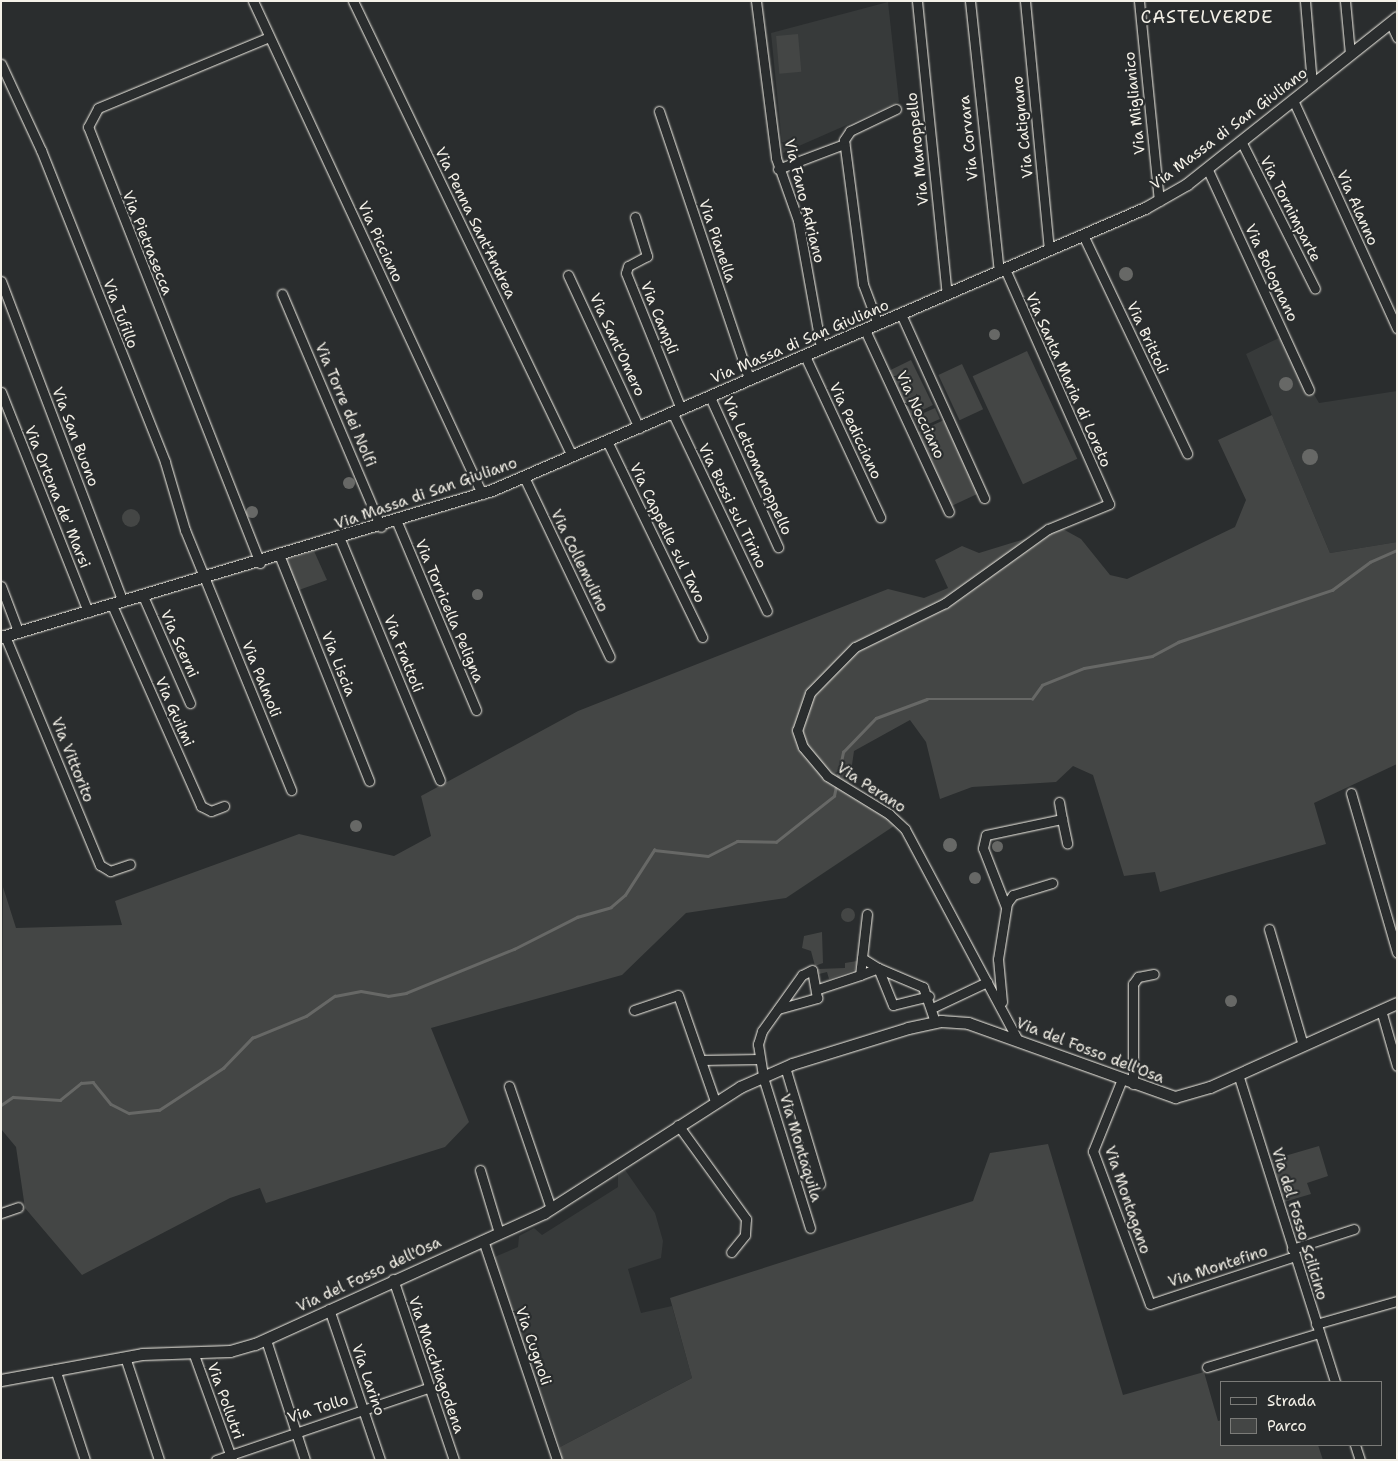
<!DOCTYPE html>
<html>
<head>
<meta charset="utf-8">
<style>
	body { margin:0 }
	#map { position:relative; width:1398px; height:1461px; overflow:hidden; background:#2a2d2e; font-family:"Shantell Sans",sans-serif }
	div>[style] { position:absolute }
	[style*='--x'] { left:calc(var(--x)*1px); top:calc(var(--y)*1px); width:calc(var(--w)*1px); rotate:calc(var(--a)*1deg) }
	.built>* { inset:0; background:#373a3a }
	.green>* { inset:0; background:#444645; transform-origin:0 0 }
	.round { border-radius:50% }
	.water>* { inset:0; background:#676866 }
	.stream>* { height:2.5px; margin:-1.25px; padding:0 1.25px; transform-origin:1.25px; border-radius:1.25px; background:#676866 }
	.roads { filter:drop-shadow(0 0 1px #f4f1e8) drop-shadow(0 0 1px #f4f1e8) }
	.minor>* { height:9px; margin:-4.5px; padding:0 4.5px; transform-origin:4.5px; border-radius:4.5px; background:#2a2d2e }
	.tertiary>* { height:11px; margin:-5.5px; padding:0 5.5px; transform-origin:5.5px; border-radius:5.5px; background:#2a2d2e }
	span { translate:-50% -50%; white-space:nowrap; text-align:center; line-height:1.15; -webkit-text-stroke:4.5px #2a2d2e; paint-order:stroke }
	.street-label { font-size:15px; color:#f4f1e8 }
	.quarter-label { font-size:18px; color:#f4f1e8; letter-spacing:1px }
	.frame { position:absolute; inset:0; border:2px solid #f4f1e8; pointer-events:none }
	.legend { position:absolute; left:1220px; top:1381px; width:162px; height:65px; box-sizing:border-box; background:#2a2d2e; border:1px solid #7b7b78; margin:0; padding:6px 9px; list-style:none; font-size:15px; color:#f4f1e8 }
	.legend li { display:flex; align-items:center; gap:10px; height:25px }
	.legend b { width:25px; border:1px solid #7b7b78 }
</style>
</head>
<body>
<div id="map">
	<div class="built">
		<div style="clip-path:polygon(888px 2px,899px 102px,783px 153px,771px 33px)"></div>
		<div style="clip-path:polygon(1281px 337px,1319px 403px,1397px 391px,1397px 542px,1330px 553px,1246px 354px)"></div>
		<div style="clip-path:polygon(623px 1167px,655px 1213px,663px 1241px,661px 1258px,628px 1269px,641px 1313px,672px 1306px,692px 1378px,560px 1447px,492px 1258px,518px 1247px,519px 1236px,534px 1228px,542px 1235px,618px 1187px,618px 1170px)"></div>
	</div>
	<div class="green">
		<div style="left:798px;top:34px;width:38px;height:22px;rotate:85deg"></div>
		<div style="left:1027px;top:351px;width:119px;height:60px;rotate:65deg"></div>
		<div style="left:911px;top:360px;width:50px;height:25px;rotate:64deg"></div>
		<div style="left:962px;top:364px;width:50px;height:26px;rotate:65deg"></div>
		<div style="left:935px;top:408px;width:12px;height:23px;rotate:66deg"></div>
		<div style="clip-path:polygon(1272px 415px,1330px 553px,1397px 542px,1397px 764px,1314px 803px,1326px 844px,1160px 892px,1155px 872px,1124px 876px,1093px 775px,1073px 766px,1056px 782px,972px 787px,940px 799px,926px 742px,910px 720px,854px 751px,848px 793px,897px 824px,786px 898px,686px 913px,622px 975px,431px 1028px,469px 1122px,445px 1147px,266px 1203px,260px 1188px,230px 1198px,82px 1275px,25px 1208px,16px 1147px,1px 1129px,3px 887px,16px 928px,122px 925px,115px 901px,299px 834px,394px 856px,431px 836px,421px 796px,578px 711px,888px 589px,924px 598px,948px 588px,935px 560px,962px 546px,979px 553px,1061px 528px,1081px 539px,1110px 575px,1127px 579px,1235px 527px,1246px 500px,1218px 440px)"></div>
		<div style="left:944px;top:420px;width:81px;height:29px;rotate:65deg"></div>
		<div class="round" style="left:122px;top:509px;width:18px;height:18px"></div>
		<div style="clip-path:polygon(314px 551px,327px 580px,296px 591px,284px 560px)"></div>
		<div class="round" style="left:841px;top:908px;width:14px;height:14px"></div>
		<div style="clip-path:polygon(822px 932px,823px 963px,815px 966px,811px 951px,802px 948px,804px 936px)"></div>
		<div style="clip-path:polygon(857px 961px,855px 970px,829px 979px,827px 972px,819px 974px,818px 969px,845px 968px,845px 963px)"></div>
		<div style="clip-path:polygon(1048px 1144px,1123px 1395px,1204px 1372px,1218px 1421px,1222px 1420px,1222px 1445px,1318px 1445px,1323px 1460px,561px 1460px,560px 1447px,692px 1378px,670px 1298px,973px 1201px,990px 1153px)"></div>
		<div style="clip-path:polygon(1319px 1146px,1328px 1176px,1307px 1183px,1311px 1194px,1284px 1202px,1271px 1160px)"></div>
	</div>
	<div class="water">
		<div class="round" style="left:1119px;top:267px;width:14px;height:14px"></div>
		<div class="round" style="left:988.5px;top:328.5px;width:11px;height:11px"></div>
		<div class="round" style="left:1279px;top:377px;width:14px;height:14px"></div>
		<div class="round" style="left:1302px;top:449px;width:16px;height:16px"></div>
		<div class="round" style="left:343px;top:477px;width:12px;height:12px"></div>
		<div class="round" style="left:246px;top:506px;width:12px;height:12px"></div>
		<div class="round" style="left:471.5px;top:588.5px;width:11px;height:11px"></div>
		<div class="round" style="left:350px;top:820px;width:12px;height:12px"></div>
		<div class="round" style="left:943px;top:838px;width:14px;height:14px"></div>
		<div class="round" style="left:991.5px;top:840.5px;width:11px;height:11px"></div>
		<div class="round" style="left:969px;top:872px;width:12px;height:12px"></div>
		<div class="round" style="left:1225px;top:995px;width:12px;height:12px"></div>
	</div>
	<div class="stream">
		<div style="--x:1;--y:1105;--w:14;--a:-34"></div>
		<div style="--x:13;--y:1097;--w:47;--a:3.7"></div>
		<div style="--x:60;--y:1100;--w:27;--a:-39"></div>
		<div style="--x:81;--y:1083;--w:12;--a:-5"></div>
		<div style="--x:93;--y:1082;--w:28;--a:51"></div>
		<div style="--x:111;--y:1104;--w:20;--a:27"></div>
		<div style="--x:129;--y:1113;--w:30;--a:-6"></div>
		<div style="--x:159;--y:1110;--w:77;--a:-33.3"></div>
		<div style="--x:223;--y:1068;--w:42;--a:-46"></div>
		<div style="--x:252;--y:1038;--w:58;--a:-22.2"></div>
		<div style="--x:306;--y:1016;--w:35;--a:-35"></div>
		<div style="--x:335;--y:996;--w:26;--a:-11"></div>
		<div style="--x:361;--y:991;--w:27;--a:10"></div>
		<div style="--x:388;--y:996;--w:18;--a:-9"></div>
		<div style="--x:406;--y:993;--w:117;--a:-22.2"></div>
		<div style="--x:514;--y:949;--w:71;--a:-26.9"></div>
		<div style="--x:577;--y:917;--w:35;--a:-16"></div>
		<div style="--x:611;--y:907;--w:18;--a:-41"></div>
		<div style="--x:625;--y:895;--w:54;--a:-57.2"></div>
		<div style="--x:654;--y:850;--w:54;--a:6.3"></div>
		<div style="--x:708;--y:856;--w:33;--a:-27"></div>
		<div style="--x:737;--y:841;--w:39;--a:1"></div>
		<div style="--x:776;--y:842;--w:74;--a:-38.4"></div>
		<div style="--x:834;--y:796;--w:45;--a:-78.4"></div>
		<div style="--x:843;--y:752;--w:47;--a:-45.9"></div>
		<div style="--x:876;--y:718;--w:54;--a:-20.4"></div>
		<div style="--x:927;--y:699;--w:105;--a:0"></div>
		<div style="--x:1032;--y:699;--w:17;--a:-54"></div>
		<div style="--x:1042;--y:685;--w:45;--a:-22"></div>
		<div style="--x:1084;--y:668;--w:69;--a:-10"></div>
		<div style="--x:1152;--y:656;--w:30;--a:-28"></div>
		<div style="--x:1178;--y:642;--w:163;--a:-18.7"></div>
		<div style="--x:1332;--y:590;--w:47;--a:-36.4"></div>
		<div style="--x:1370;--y:562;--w:30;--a:-24"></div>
	</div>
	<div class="roads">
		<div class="minor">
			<div style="--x:253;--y:1;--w:544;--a:65.08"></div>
			<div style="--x:353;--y:1;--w:505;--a:64.3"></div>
			<div style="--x:756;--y:1;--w:158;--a:82.7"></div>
			<div style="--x:776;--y:158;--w:66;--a:70.5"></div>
			<div style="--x:798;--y:220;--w:130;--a:79.8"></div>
			<div style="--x:917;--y:1;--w:295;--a:84.2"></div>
			<div style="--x:970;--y:1;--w:272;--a:83.9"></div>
			<div style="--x:1025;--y:1;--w:250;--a:84.5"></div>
			<div style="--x:1139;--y:1;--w:201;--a:84.3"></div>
			<div style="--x:1305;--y:1;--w:84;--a:85.2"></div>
			<div style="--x:1345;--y:1;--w:53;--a:84.6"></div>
			<div style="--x:1390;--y:22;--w:17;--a:65"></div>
			<div style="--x:1;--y:64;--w:95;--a:65.1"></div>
			<div style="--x:41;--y:150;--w:336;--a:68.3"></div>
			<div style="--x:165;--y:462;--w:71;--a:73.6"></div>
			<div style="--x:185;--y:530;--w:281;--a:67.8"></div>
			<div style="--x:1293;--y:100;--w:251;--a:65.5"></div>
			<div style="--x:659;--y:111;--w:283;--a:71.4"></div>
			<div style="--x:1241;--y:141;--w:165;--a:63.4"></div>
			<div style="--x:1207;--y:168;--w:244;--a:65.3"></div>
			<div style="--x:778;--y:169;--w:71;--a:-20.7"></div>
			<div style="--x:635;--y:217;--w:41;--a:72.9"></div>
			<div style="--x:647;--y:256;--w:21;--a:152"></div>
			<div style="--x:628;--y:266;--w:7;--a:106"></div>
			<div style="--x:626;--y:273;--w:147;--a:68"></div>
			<div style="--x:1083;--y:235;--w:242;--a:64.5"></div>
			<div style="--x:1005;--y:269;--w:257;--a:66.1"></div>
			<div style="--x:1109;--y:504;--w:66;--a:157.7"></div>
			<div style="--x:1048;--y:529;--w:127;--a:144.3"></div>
			<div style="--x:945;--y:603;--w:100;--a:153.9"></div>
			<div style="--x:855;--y:647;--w:64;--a:134.4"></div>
			<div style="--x:810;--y:693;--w:39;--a:109"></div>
			<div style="--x:797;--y:730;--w:18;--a:71"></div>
			<div style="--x:803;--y:747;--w:38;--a:50"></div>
			<div style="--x:827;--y:776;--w:73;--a:31.5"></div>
			<div style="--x:889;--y:814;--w:22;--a:43"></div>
			<div style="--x:905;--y:829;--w:238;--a:61.9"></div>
			<div style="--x:568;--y:275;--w:169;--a:65.1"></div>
			<div style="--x:1;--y:281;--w:343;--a:69.2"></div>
			<div style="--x:282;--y:294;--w:253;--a:67"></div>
			<div style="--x:901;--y:314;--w:202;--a:65.7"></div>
			<div style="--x:878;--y:324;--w:43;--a:-110.6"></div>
			<div style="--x:863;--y:284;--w:145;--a:-97.5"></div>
			<div style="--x:844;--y:140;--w:11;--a:-56"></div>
			<div style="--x:850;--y:131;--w:51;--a:-25.6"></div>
			<div style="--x:865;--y:330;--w:200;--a:65.2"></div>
			<div style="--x:805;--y:356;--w:178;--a:65"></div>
			<div style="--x:1;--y:392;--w:237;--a:68.4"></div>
			<div style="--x:710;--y:397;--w:165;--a:65.6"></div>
			<div style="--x:673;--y:414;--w:218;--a:64.5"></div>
			<div style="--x:607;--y:441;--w:218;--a:64.1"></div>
			<div style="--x:524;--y:477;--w:199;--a:64.5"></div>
			<div style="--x:397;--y:522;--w:204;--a:67.2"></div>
			<div style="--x:340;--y:539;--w:261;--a:67.5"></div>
			<div style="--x:280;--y:557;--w:241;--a:68.3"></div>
			<div style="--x:260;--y:563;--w:469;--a:-111.5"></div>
			<div style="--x:88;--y:127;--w:21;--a:-62"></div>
			<div style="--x:98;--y:108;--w:185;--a:-22.5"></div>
			<div style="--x:1;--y:586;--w:48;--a:69.3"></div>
			<div style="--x:143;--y:596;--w:117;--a:66.3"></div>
			<div style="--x:112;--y:605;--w:220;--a:66.1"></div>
			<div style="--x:201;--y:806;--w:11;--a:27"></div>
			<div style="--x:211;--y:811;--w:14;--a:-21"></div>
			<div style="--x:5;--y:636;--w:248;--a:67.5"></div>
			<div style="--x:100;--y:865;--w:12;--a:31"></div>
			<div style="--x:110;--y:871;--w:21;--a:-19"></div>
			<div style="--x:1351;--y:793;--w:166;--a:73.9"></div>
			<div style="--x:1059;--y:802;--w:17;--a:80"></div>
			<div style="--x:1006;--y:907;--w:63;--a:-111.3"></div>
			<div style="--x:983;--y:848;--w:13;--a:-77"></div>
			<div style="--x:986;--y:835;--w:78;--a:-11.9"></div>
			<div style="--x:1062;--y:819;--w:25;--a:78"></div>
			<div style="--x:867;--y:914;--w:61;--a:96.5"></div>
			<div style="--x:860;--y:975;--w:19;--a:-21"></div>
			<div style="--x:878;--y:968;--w:49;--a:22.9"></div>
			<div style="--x:923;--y:987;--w:37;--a:71"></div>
			<div style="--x:1269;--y:929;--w:121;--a:73.7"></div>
			<div style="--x:862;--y:958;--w:19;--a:32"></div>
			<div style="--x:878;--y:968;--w:40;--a:68"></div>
			<div style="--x:893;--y:1005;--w:37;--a:-14"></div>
			<div style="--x:818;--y:989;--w:44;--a:-18.4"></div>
			<div style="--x:1002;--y:1002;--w:43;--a:-95.3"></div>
			<div style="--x:998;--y:959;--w:57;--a:-80.9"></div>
			<div style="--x:1007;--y:903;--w:10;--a:-53"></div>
			<div style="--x:1013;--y:895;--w:41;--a:-17.1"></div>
			<div style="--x:932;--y:1008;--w:61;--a:-25.3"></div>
			<div style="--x:778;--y:1009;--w:41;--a:-15.8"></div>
			<div style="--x:817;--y:998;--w:28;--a:-100"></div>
			<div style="--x:812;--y:970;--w:11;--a:153"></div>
			<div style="--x:802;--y:975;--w:69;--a:125.5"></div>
			<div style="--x:762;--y:1031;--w:14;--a:107"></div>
			<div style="--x:758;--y:1044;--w:33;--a:81"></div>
			<div style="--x:763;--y:1077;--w:158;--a:72.7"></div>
			<div style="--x:634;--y:1010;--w:46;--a:-18.8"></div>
			<div style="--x:678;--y:995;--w:112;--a:70.8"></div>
			<div style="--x:1381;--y:1010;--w:58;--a:74.1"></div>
			<div style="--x:701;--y:1060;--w:59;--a:-1"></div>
			<div style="--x:785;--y:1067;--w:122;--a:73.3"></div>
			<div style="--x:1238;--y:1074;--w:323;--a:72.5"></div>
			<div style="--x:1122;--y:1079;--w:78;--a:111.9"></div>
			<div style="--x:1093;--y:1151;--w:163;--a:69.6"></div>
			<div style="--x:1150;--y:1304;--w:153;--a:-18.3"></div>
			<div style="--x:1133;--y:1084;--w:100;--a:-90"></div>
			<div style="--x:1133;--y:984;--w:9;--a:-54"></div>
			<div style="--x:1138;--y:977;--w:16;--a:-11"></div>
			<div style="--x:509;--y:1086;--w:130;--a:71.1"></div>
			<div style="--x:678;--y:1125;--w:116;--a:54.1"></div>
			<div style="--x:746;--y:1219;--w:16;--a:94"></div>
			<div style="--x:745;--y:1235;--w:22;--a:129"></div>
			<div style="--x:480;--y:1170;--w:66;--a:73.2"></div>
			<div style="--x:1;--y:1213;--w:18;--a:-19"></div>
			<div style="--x:483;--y:1240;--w:232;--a:71.4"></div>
			<div style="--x:1292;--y:1249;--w:65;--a:-17.9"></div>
			<div style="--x:393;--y:1279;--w:191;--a:71.4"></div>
			<div style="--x:329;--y:1309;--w:159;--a:71.3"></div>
			<div style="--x:1316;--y:1324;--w:84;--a:-15.9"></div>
			<div style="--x:266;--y:1340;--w:126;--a:72"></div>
			<div style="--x:193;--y:1352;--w:115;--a:70.1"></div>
			<div style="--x:125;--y:1357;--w:108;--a:71.7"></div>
			<div style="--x:1207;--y:1367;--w:117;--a:-16.9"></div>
			<div style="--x:55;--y:1369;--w:96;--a:71.8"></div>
			<div style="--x:1355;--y:1445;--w:16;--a:72"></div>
			<div style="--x:216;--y:1460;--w:226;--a:-18.8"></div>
		</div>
		<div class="tertiary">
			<div style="--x:1;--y:637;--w:513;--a:-16.67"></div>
			<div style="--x:492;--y:490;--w:711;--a:-23.36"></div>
			<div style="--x:1145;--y:208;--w:48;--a:-29.7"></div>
			<div style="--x:1187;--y:184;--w:268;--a:-38.5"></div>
			<div style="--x:1;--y:1380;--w:143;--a:-10.4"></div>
			<div style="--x:142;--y:1354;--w:88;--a:-2"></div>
			<div style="--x:230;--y:1351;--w:26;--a:-16"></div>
			<div style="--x:255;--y:1344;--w:317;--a:-24.4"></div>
			<div style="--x:544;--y:1213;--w:233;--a:-32.7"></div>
			<div style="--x:740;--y:1087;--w:57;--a:-23.9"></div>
			<div style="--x:792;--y:1064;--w:121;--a:-17.2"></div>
			<div style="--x:908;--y:1028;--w:34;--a:-12"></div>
			<div style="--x:941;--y:1021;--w:27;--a:4"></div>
			<div style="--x:968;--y:1023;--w:220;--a:19.7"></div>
			<div style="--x:1175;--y:1097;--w:36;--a:-16"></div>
			<div style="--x:1210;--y:1087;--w:205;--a:-24.2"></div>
		</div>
	</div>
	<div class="street-label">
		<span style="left:1135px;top:103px;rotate:-96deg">Via Miglianico</span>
		<span style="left:1023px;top:127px;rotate:-96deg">Via Catignano</span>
		<span style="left:1229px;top:129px;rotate:-37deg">Via Massa di San Giuliano</span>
		<span style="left:969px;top:138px;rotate:-96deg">Via Corvara</span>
		<span style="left:918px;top:149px;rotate:-96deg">Via Manoppello</span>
		<span style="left:804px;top:201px;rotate:76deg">Via Fano Adriano</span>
		<span style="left:1357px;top:208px;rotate:66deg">Via Alanno</span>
		<span style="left:1290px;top:209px;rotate:63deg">Via Tornimparte</span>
		<span style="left:475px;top:223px;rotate:64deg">Via Penna Sant'Andrea</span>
		<span style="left:717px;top:241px;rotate:71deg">Via Pianella</span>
		<span style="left:380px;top:242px;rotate:65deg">Via Picciano</span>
		<span style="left:147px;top:243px;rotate:68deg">Via Pietrasecca</span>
		<span style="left:1271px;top:273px;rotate:65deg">Via Bolognano</span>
		<span style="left:120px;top:314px;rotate:69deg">Via Tufillo</span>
		<span style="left:659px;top:318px;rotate:68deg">Via Campli</span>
		<span style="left:1147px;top:338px;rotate:65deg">Via Brittoli</span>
		<span style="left:800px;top:342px;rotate:-23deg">Via Massa di San Giuliano</span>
		<span style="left:617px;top:345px;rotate:65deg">Via Sant'Omero</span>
		<span style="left:1068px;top:380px;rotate:66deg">Via Santa Maria di Loreto</span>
		<span style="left:345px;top:405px;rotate:67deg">Via Torre dei Nolfi</span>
		<span style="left:920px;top:415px;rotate:65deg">Via Nocciano</span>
		<span style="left:855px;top:431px;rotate:65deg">Via Pedicciano</span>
		<span style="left:75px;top:437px;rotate:69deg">Via San Buono</span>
		<span style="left:757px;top:466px;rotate:66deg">Via Lettomanoppello</span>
		<span style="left:426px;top:494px;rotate:-19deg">Via Massa di San Giuliano</span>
		<span style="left:57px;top:497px;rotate:68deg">Via Ortona de' Marsi</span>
		<span style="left:732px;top:506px;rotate:64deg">Via Bussi sul Tirino</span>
		<span style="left:667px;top:533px;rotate:64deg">Via Cappelle sul Tavo</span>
		<span style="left:579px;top:561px;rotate:64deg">Via Collemulino</span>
		<span style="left:449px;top:611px;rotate:67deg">Via Torricella Peligna</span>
		<span style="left:179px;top:644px;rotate:66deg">Via Scerni</span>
		<span style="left:403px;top:654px;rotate:68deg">Via Frattoli</span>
		<span style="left:338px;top:664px;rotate:68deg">Via Liscia</span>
		<span style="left:261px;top:679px;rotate:68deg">Via Palmoli</span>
		<span style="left:174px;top:712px;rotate:66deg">Via Guilmi</span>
		<span style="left:72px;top:760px;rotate:68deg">Via Vittorito</span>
		<span style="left:871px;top:788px;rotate:33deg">Via Perano</span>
		<span style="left:1090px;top:1051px;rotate:21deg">Via del Fosso dell'Osa</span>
		<span style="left:800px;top:1148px;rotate:73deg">Via Montaquila</span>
		<span style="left:1127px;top:1200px;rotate:71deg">Via Montagano</span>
		<span style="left:1299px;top:1224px;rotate:73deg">Via del Fosso Scilicino</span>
		<span style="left:1218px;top:1267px;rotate:-18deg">Via Montefino</span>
		<span style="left:369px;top:1275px;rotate:-25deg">Via del Fosso dell'Osa</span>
		<span style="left:533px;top:1346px;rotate:71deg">Via Cugnoli</span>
		<span style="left:436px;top:1365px;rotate:71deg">Via Macchiagodena</span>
		<span style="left:368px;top:1380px;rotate:71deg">Via Larino</span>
		<span style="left:225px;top:1401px;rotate:70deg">Via Pollutri</span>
		<span style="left:318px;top:1409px;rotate:-18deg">Via Tollo</span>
	</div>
	<div class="quarter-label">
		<span style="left:1207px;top:17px">CASTELVERDE</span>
	</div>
	<div class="frame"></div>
	<ul class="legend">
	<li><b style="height:6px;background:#2a2d2e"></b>Strada</li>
	<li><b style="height:14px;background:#444645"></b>Parco</li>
	</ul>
</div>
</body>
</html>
